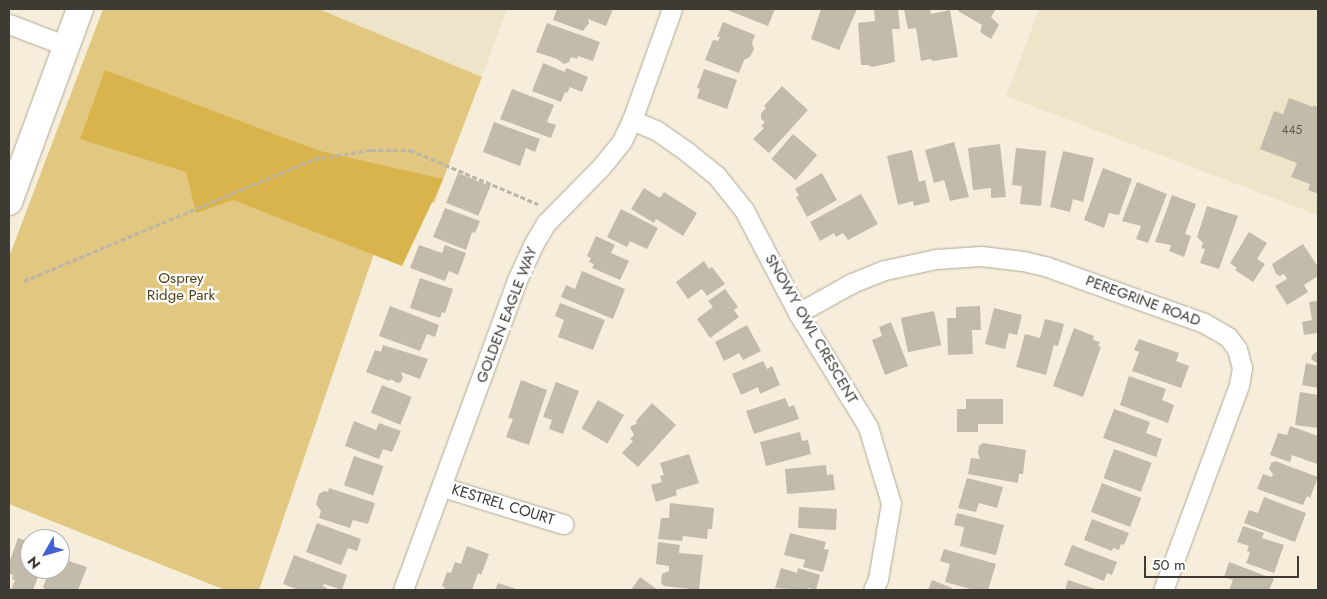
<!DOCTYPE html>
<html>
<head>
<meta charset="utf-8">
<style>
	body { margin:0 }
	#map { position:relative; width:1327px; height:599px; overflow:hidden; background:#f6eedb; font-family:Jost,sans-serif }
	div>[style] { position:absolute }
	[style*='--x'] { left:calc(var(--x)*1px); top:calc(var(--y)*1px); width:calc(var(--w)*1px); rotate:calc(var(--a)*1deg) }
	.built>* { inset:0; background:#ede4c9 }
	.green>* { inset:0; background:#e2c781 }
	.forest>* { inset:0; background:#d9b44d }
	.building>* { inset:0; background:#c3bba9; transform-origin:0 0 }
	.path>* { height:3px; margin-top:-1.5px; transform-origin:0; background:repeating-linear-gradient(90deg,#bbb5a6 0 5px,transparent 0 7.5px) }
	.roads { filter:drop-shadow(0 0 1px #afa896) drop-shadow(0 0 1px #afa896) }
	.street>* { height:19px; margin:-9.5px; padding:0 9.5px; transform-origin:9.5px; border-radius:9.5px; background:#fff }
	.secondary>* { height:26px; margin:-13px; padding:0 13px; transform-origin:13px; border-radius:13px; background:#fff }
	span { translate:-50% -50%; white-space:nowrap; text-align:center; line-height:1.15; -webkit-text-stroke:4.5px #fff; paint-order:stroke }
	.number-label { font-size:12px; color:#5f5b51 }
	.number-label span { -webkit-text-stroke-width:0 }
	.park-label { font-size:15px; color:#514218 }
	.street-label { font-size:15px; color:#3e3b34 }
	.frame { position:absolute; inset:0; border:10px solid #3e3b34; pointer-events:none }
	.north { position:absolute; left:20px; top:529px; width:50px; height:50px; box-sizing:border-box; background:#fff; border:1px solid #b2b1ae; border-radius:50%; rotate:232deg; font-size:14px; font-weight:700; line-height:20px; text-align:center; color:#3e3b34 }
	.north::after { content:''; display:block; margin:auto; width:18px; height:22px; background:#435fd2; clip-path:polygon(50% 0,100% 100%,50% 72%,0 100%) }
	.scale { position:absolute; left:1144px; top:556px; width:155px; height:22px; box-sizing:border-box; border:2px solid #3e3b34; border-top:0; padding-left:6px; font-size:15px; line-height:18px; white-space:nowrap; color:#3e3b34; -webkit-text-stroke:4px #fff; paint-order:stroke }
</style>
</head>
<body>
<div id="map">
	<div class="built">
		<div style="clip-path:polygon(319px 9px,507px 9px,482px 77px)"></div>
		<div style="clip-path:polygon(1039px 9px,1318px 9px,1318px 215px,1006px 96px)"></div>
	</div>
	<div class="green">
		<div style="clip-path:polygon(103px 9px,319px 9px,482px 77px,434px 203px,396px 189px,259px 590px,225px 590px,9px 504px,9px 257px)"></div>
	</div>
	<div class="forest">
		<div style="clip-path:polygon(105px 70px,320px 151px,443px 179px,402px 266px,233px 200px,196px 213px,186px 172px,80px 139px)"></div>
	</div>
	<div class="building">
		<div style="clip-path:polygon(557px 9px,613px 9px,606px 26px,588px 19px,589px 23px,583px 31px,553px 20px)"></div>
		<div style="clip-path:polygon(725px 9px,775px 9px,768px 26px)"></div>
		<div style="clip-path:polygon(821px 9px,857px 9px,839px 50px,811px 39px)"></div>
		<div style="clip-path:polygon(874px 9px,898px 9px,900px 29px,892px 29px,895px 62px,872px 67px,868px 65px,861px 65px,858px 23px,875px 21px)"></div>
		<div style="clip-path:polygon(904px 9px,930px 9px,931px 14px,950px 10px,958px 57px,933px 61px,930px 59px,921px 61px,916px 28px,908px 29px)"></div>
		<div style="clip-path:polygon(959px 9px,996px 9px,991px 17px,999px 25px,991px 39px,980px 32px,982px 25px,958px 11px)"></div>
		<div style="clip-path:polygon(723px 22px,755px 35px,752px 43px,754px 49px,750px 57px,744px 60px,739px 73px,705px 60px,713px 40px,718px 41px,720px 37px,717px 37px)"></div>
		<div style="clip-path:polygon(547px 23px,600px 42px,593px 61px,578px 56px,577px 59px,571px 57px,569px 62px,564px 64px,557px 59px,536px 52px)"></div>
		<div style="clip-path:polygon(543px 63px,565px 72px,566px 68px,588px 77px,582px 92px,570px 87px,567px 93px,565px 92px,561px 102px,532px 91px)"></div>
		<div style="clip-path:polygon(704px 69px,737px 80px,727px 109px,697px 98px,700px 89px,697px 88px)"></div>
		<div style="clip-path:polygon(782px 86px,808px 110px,769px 153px,753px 139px,764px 128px,761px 126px,765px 122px,761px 119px,761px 113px,766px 108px,764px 106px)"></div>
		<div style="clip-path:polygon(512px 89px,554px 105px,547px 122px,556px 125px,551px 138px,500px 119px)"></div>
		<div style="clip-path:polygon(1289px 98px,1313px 107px,1314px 105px,1318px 107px,1318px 194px,1308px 190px,1310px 184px,1291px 177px,1297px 163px,1260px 149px,1274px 111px,1283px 114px)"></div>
		<div style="clip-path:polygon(494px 122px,540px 139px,535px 152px,526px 148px,520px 166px,483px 152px)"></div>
		<div style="left:793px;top:134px;width:32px;height:33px;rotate:41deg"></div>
		<div style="clip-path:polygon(954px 142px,969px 197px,950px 201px,944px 180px,934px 183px,925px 150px)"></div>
		<div style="clip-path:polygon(1000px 144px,1006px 197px,991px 198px,991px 188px,973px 190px,968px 148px)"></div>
		<div style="clip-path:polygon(1016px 148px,1046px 151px,1041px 206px,1020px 204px,1022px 186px,1012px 185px)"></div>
		<div style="clip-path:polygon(912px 150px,919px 182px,925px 180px,930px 202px,914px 206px,913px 201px,898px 205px,887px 156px)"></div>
		<div style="clip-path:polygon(1063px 151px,1094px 158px,1083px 202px,1073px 199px,1070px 212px,1050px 207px)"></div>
		<div style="clip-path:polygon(1103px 168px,1132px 179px,1119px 215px,1109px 213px,1104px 228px,1084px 220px)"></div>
		<div style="left:458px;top:173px;width:35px;height:32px;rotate:22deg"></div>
		<div style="clip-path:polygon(822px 173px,837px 200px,807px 217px,796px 197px,799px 196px,795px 189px)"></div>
		<div style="clip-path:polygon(1137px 182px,1167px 194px,1148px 243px,1136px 239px,1141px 226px,1122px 221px)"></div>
		<div style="clip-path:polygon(644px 188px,660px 198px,664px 192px,697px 213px,683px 236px,656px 219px,654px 223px,631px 209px)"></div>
		<div style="clip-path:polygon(861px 194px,878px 224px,848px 240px,843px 233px,836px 237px,834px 233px,820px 241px,810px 222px)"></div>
		<div style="clip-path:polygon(1172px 195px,1196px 204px,1185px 234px,1191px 236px,1184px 257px,1169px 251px,1171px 245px,1155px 242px)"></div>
		<div style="clip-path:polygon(1207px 206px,1238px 216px,1219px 269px,1200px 263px,1205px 249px,1201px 248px,1203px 243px,1197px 237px)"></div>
		<div style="clip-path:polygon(445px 208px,480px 221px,475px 233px,472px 232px,466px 250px,433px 237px)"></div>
		<div style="clip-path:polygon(621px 209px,658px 228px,647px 249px,630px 241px,627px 247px,607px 237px)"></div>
		<div style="clip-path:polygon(1249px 232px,1267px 243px,1257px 259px,1265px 264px,1253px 282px,1235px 270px,1237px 268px,1230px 263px)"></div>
		<div style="clip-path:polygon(596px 236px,615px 245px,611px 253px,629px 261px,620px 280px,592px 268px,594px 264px,589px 262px,591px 258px,587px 256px)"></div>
		<div style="clip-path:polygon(1303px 244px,1318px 267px,1318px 276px,1304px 285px,1308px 292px,1287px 305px,1275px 286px,1287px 279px,1284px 274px,1280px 276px,1276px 274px,1272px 264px)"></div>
		<div style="clip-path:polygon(419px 245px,442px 253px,445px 245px,466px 253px,458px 275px,449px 271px,445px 281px,410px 268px)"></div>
		<div style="clip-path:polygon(704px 261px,709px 269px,712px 267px,725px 284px,707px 296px,702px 289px,688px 299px,676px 282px)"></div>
		<div style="clip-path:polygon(582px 271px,625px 289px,613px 319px,561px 297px,566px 285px,575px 289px)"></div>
		<div style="clip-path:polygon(420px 278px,453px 289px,445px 313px,442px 312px,440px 318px,410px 308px)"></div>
		<div style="clip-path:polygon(725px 289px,738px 307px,734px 310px,739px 317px,710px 338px,697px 319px,713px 307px,708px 301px)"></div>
		<div style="clip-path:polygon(1318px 301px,1318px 333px,1304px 335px,1302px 322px,1312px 320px,1309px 302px)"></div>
		<div style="clip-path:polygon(560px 303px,605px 320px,593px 350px,558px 337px,564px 320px,555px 316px)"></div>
		<div style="clip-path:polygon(390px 306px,439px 325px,435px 337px,427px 334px,420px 351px,379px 336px)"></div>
		<div style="clip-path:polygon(980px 306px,981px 330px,972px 330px,973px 354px,948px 355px,947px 318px,956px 318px,956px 307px)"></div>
		<div style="clip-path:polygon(994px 308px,1022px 315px,1017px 335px,1009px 333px,1005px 349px,985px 344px)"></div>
		<div style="left:934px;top:311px;width:35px;height:34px;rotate:78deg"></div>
		<div style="clip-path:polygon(1045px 319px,1064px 324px,1058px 346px,1054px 345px,1046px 375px,1016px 367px,1025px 334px,1040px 338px)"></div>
		<div style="clip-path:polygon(891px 322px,908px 366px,885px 375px,872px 340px,882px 336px,879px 327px)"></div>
		<div style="clip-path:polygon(747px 325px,761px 351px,743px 360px,739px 353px,724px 361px,715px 342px)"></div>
		<div style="clip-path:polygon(1074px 328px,1094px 336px,1093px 340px,1100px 342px,1098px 346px,1101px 347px,1083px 397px,1053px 386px)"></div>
		<div style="clip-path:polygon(1139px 339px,1179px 353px,1176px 361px,1189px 366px,1181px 388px,1132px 371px,1139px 352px,1134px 350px)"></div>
		<div style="clip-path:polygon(383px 345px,428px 359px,420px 379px,401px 372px,403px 377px,401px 382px,397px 383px,391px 379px,390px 381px,366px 372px,375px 350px,381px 352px)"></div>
		<div style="clip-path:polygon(1318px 351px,1318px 364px,1311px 359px,1313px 354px)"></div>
		<div style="clip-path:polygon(763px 361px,767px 369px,772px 366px,780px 385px,760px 394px,758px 387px,741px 395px,732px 374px)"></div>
		<div style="clip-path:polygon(1306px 363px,1318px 366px,1318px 388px,1302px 385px)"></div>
		<div style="clip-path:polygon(1129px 376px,1166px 389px,1162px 400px,1174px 405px,1168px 423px,1120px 405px)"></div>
		<div style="clip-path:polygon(521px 380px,547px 390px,529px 445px,506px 437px,513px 419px,508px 418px)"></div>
		<div style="clip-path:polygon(556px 382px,579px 391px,563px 434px,549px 429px,552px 420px,543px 417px)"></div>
		<div style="left:382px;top:385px;width:32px;height:30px;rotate:22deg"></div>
		<div style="clip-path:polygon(1300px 392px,1318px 395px,1318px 428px,1295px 425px)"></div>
		<div style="clip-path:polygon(785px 398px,789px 407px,794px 405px,799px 419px,754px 434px,746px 411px)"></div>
		<div style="clip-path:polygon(966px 399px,1003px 399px,1003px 424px,978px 424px,978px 432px,957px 432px,957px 409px,966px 409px)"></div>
		<div style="left:598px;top:400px;width:30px;height:33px;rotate:30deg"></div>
		<div style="clip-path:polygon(652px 403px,676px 425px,638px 467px,622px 453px,633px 441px,630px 439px,634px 435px,630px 427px,637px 423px,636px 421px)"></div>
		<div style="clip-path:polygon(1114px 409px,1150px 422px,1146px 433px,1162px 439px,1156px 457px,1103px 438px)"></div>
		<div style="clip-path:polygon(354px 421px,376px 430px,379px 423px,401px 431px,392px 452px,383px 449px,379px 459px,345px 446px)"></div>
		<div style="clip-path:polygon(1290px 426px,1318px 436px,1317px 464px,1292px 455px,1290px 462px,1270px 455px,1278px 433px,1287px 435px)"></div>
		<div style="clip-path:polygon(800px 432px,802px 441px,808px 440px,811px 454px,766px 466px,760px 442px)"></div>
		<div style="clip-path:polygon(983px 443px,1026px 450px,1023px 474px,1019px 474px,1018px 483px,968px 474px,971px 458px,980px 459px,978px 453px,979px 446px)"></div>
		<div style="left:1114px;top:449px;width:40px;height:31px;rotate:20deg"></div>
		<div style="clip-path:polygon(689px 454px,699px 483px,676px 490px,677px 495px,656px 502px,651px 485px,662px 482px,660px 476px,664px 475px,660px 463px)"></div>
		<div style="left:354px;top:456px;width:31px;height:31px;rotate:19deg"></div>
		<div style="clip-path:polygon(1275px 461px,1318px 477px,1310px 498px,1307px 496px,1303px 505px,1257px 489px,1263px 474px,1272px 477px,1273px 474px,1269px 469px,1271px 463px)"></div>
		<div style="clip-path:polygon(826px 465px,827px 475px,833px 474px,835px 490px,787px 494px,785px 469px)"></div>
		<div style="clip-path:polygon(967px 478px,1003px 487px,997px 508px,979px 503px,976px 512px,958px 508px)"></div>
		<div style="left:1102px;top:483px;width:42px;height:31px;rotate:21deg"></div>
		<div style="clip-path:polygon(329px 488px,375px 503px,368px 524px,353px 520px,350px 528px,319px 518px,321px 511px,316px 504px,319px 494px,324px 491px,328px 492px)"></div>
		<div style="clip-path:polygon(1264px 497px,1306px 513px,1295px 542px,1244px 523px,1249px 510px,1258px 513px)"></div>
		<div style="clip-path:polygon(670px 503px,714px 508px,712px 529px,708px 529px,707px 539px,683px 536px,682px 541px,658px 539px,661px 518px,669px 518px)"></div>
		<div style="left:799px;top:507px;width:38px;height:21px;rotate:3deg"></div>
		<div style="clip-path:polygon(957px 513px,1004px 525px,996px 555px,960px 546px,964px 527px,954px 525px)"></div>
		<div style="clip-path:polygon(1092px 519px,1129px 533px,1124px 545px,1121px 544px,1119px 550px,1113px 548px,1112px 551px,1084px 540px)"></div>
		<div style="clip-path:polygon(317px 523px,361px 539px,357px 551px,348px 548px,341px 565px,306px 552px)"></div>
		<div style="clip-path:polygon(1243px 526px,1264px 533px,1262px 538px,1284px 545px,1274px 573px,1246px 563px,1250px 553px,1247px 551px,1249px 546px,1237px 542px)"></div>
		<div style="clip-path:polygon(790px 533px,826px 542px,824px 549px,829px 550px,823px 572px,803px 567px,805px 560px,784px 555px)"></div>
		<div style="clip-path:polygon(18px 538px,30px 542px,30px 569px,41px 569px,33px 590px,11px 590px,15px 580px,12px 579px,13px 575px,9px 574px,9px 563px)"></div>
		<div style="clip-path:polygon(658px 542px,680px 545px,679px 553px,703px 555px,699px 590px,664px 586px,661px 583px,662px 574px,669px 571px,669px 566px,656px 564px)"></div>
		<div style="clip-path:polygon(1072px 545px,1117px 562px,1112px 575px,1107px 573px,1104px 581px,1064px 565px)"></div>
		<div style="clip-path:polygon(467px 546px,489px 554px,481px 575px,478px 573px,472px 590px,444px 590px,445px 588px,442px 586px,447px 572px,451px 573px,455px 562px,461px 564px)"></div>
		<div style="clip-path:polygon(944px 549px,996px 564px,988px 590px,974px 590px,945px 582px,950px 564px,940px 561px)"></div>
		<div style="clip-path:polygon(294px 555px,347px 575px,342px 590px,324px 584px,323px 586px,327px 588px,326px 590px,299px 590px,283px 584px)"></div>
		<div style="clip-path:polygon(60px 558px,87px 567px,78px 590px,45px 590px,43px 587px,50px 569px,60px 569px)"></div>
		<div style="clip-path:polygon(1229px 562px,1274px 579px,1269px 590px,1229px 590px,1233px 580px,1224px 577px)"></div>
		<div style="clip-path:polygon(781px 568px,797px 573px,798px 568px,820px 575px,816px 590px,808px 588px,807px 590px,775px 588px)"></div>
		<div style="clip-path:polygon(640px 577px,658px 590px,631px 590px)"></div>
		<div style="clip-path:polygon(932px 580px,952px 588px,951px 590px,928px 590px)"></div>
		<div style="clip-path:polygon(1068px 580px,1098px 590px,1065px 590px)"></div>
		<div style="clip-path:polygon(498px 583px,519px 590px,495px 590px)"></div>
	</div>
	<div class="path">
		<div style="--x:24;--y:281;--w:315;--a:-22.8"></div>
		<div style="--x:314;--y:159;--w:58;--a:-9"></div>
		<div style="--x:371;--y:150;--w:39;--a:0"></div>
		<div style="--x:410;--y:150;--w:139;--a:22.9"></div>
	</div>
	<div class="roads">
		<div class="street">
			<div style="--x:9;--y:24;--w:62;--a:20.8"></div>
			<div style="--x:632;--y:120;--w:26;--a:23"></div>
			<div style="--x:656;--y:130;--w:37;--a:35"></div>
			<div style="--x:686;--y:151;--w:38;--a:39"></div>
			<div style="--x:716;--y:175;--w:45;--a:51.3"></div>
			<div style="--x:744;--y:210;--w:116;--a:62.3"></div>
			<div style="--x:798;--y:313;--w:134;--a:58.4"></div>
			<div style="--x:868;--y:427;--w:79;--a:73.2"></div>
			<div style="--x:891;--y:503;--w:77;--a:99.7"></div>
			<div style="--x:878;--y:579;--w:12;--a:114"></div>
			<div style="--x:798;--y:313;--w:62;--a:-29.1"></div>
			<div style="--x:852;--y:283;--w:35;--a:-22"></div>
			<div style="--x:885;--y:270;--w:52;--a:-12.2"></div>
			<div style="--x:936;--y:259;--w:45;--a:-3.8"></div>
			<div style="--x:981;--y:256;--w:42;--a:6.8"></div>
			<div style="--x:1023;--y:261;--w:23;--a:13"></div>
			<div style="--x:1045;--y:266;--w:169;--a:19.7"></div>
			<div style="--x:1204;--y:323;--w:28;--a:30"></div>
			<div style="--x:1228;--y:337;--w:15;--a:53"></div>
			<div style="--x:1237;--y:349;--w:20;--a:75"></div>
			<div style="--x:1242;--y:368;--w:17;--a:100"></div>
			<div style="--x:1239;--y:385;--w:219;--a:110.3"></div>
			<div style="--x:442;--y:487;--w:127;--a:17"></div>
			<div style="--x:403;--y:590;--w:330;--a:-69.8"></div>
			<div style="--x:517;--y:280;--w:41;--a:-65.3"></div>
			<div style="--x:534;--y:243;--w:23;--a:-59"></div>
			<div style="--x:546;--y:223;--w:78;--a:-45.5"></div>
			<div style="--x:601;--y:167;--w:33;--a:-51"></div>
			<div style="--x:622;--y:141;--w:23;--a:-65"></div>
			<div style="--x:632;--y:120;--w:118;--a:-70.2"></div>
		</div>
		<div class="secondary">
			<div style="--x:9;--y:202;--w:206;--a:-69.8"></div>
		</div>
	</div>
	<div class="number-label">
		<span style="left:1292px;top:131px">445</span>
	</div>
	<div class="park-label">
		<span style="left:181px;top:287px">Osprey<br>Ridge Park</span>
	</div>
	<div class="street-label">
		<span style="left:1143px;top:301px;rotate:20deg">PEREGRINE ROAD</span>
		<span style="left:507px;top:315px;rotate:-69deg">GOLDEN EAGLE WAY</span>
		<span style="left:811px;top:329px;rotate:60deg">SNOWY OWL CRESCENT</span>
		<span style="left:503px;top:505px;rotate:17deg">KESTREL COURT</span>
	</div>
	<div class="frame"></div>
	<div class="north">N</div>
	<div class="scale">50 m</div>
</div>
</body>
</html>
